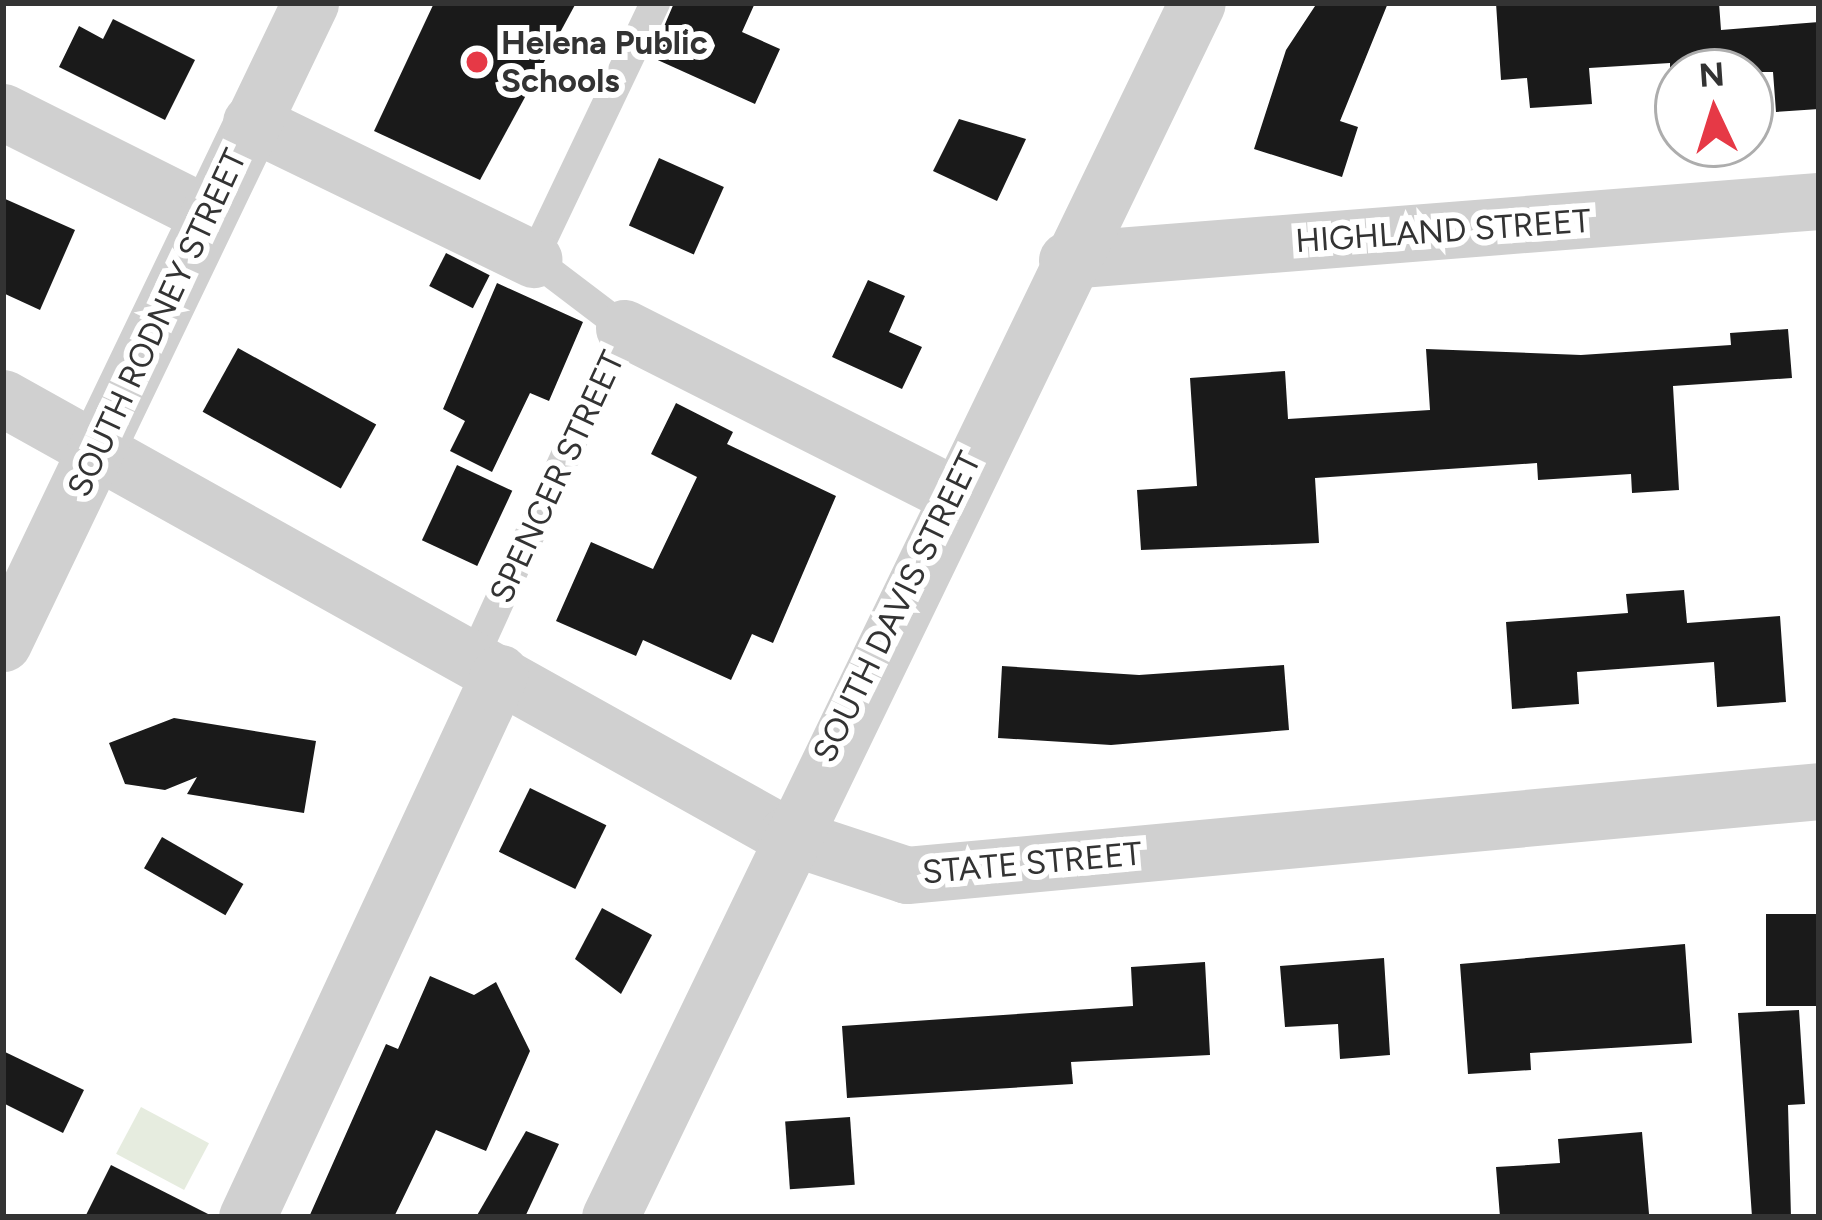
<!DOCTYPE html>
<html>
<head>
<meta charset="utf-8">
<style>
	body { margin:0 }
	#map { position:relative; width:1822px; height:1220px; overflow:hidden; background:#fff; font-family:Figtree,sans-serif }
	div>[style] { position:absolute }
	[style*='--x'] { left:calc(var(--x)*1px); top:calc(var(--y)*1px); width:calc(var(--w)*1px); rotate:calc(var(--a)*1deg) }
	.green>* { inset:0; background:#e6ecdf; transform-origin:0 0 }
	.building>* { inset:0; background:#1a1a1a; transform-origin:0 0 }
	.lane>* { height:30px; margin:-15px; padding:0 15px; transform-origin:15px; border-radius:15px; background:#d0d0d0 }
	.street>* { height:57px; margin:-28.5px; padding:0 28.5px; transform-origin:28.5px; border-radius:28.5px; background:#d0d0d0 }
	.dots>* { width:33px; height:33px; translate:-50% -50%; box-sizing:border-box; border:6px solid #fff; border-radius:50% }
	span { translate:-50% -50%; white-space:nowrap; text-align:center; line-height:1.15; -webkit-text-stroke:12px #fff; paint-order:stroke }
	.poi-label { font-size:33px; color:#333; font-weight:700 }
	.left { translate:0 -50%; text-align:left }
	.street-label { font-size:33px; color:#333 }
	.frame { position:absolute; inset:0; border:6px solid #333; pointer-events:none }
	.north { position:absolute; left:1654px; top:48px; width:120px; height:120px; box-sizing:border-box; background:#fff; border:3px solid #adadad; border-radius:50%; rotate:356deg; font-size:33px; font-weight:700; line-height:48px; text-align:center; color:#333 }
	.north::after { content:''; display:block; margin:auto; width:42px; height:54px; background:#e63946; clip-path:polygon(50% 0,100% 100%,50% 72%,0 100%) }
</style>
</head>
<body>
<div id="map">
	<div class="green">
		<div style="left:141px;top:1107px;width:77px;height:53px;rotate:28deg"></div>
	</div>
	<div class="building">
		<div style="clip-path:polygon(434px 3px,576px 3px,480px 180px,374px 131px)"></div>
		<div style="clip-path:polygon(674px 3px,755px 3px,742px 32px,780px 49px,755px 104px,651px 57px)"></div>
		<div style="clip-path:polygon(1317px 3px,1388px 3px,1340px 121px,1358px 127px,1342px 177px,1254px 149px,1286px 50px)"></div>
		<div style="clip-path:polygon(1496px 3px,1719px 3px,1721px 30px,1819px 22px,1819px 109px,1776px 112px,1773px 72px,1670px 72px,1670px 63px,1589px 68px,1592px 104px,1530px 108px,1527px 78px,1501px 80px)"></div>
		<div style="clip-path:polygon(113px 19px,195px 60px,165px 120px,59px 67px,79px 26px,103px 39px)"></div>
		<div style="clip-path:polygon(959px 119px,1026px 139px,997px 201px,933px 171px)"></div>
		<div style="left:659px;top:158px;width:71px;height:74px;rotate:24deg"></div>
		<div style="clip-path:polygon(3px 198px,75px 230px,40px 310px,3px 293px)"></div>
		<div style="left:446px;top:253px;width:49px;height:37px;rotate:27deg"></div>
		<div style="clip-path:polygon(868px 280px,905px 296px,889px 332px,922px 347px,902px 389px,832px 357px)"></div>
		<div style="clip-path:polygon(497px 283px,583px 322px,549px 401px,530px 393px,492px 472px,450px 451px,465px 421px,443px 409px)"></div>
		<div style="clip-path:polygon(1788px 329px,1792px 378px,1673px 386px,1679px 490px,1632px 493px,1631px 474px,1538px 480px,1537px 463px,1315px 478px,1319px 543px,1141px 550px,1137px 490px,1197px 486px,1190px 378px,1285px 371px,1288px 419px,1430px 410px,1426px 349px,1581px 355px,1731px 345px,1730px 333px)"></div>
		<div style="left:238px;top:348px;width:158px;height:73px;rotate:29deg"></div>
		<div style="clip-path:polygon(676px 403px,733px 432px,727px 444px,836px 496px,773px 643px,752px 634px,731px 680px,643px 640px,636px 656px,556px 621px,591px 542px,653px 569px,697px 477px,651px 454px)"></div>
		<div style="left:457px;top:465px;width:61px;height:83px;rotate:25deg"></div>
		<div style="clip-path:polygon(1684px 590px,1687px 623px,1780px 616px,1786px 702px,1717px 707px,1714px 662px,1577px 672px,1579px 704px,1512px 709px,1506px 622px,1628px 613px,1626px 594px)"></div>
		<div style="clip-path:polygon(1284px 665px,1289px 730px,1111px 745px,998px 738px,1002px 666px,1139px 675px)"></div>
		<div style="clip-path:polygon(174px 718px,316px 741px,304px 813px,187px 794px,197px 777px,165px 790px,125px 784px,109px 743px)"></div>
		<div style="left:530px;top:788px;width:85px;height:71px;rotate:26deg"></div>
		<div style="left:162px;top:837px;width:94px;height:36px;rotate:30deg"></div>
		<div style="clip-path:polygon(602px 908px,652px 935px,621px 994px,575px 959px)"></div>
		<div style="left:1819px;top:914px;width:92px;height:53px;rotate:90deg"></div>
		<div style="clip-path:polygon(1685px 944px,1692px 1043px,1530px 1053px,1531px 1070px,1468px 1074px,1460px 964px)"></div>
		<div style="clip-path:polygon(1384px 958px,1390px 1055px,1340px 1059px,1338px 1024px,1285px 1027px,1280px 966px)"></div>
		<div style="clip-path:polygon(1205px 962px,1210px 1055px,1071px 1062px,1073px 1084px,847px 1098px,842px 1026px,1133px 1006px,1131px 967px)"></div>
		<div style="clip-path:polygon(430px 976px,474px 995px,496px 982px,530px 1051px,486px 1151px,436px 1130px,394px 1217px,309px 1217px,386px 1044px,398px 1049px)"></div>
		<div style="clip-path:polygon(1799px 1010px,1805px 1104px,1788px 1105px,1791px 1217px,1752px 1217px,1738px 1013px)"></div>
		<div style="clip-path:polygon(3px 1051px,84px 1090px,63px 1133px,3px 1103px)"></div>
		<div style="left:850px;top:1117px;width:68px;height:65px;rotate:86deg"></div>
		<div style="clip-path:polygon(526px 1131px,559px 1144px,525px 1217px,476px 1217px)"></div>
		<div style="clip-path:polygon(1642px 1132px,1649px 1214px,1500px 1217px,1496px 1167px,1560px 1163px,1558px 1139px)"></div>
		<div style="clip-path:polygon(111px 1165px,214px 1217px,85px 1217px)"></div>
	</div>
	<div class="lane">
		<div style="--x:473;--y:659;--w:364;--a:-65.5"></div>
		<div style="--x:624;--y:328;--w:114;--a:-142.8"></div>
		<div style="--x:533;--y:259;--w:284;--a:-64.5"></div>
	</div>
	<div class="street">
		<div style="--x:3;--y:112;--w:226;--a:26.6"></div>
		<div style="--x:251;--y:122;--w:314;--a:25.9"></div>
		<div style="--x:1067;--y:260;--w:754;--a:-4.49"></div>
		<div style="--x:624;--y:328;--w:369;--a:26.8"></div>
		<div style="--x:3;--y:398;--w:897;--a:29.17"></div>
		<div style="--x:786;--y:835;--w:127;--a:18.3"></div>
		<div style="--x:907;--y:875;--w:916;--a:-5.26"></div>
		<div style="--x:3;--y:643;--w:710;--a:-64.37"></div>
		<div style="--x:247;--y:1217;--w:600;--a:-65.06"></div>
		<div style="--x:610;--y:1217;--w:1348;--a:-64.2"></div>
	</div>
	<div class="dots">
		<div style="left:477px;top:62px;background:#e63946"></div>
	</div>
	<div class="poi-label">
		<span class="left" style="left:501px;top:62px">Helena Public<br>Schools</span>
	</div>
	<div class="street-label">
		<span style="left:1443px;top:231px;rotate:-4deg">HIGHLAND STREET</span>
		<span style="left:157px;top:323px;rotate:-65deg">SOUTH RODNEY STREET</span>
		<span style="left:557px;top:477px;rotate:-65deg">SPENCER STREET</span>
		<span style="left:897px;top:607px;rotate:-64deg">SOUTH DAVIS STREET</span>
		<span style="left:1032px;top:863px;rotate:-5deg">STATE STREET</span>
	</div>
	<div class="frame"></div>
	<div class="north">N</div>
</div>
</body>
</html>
